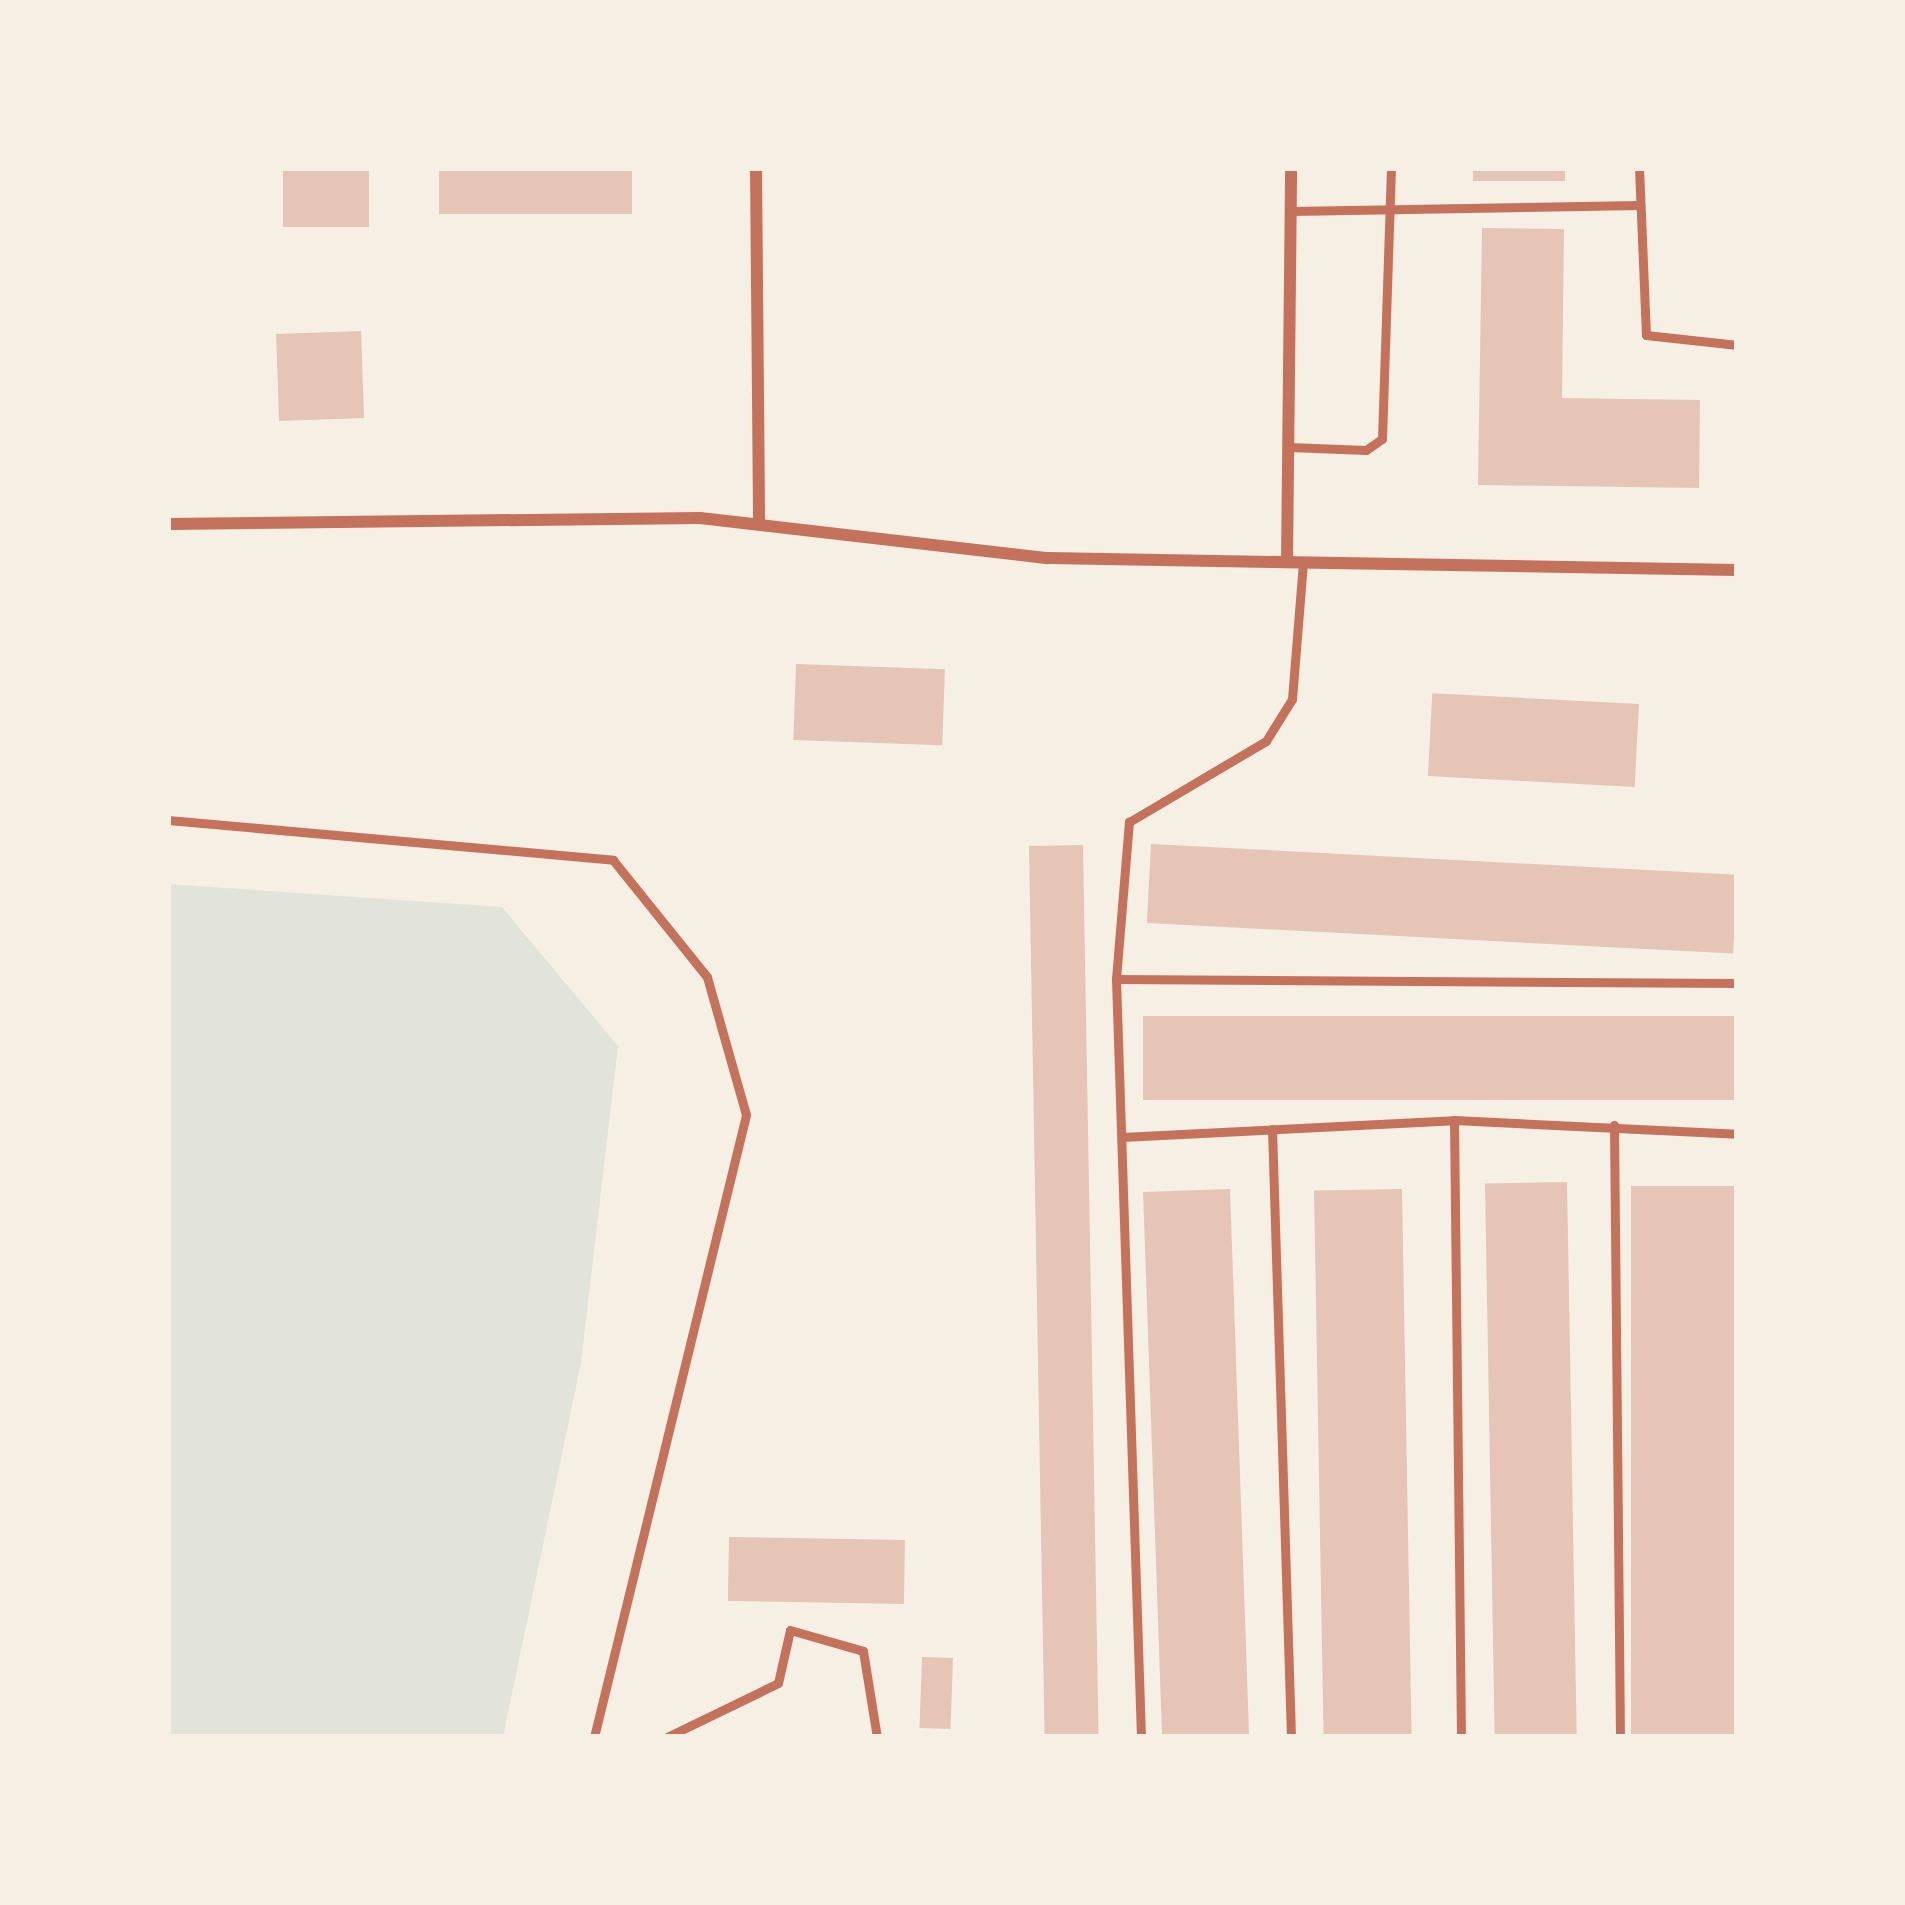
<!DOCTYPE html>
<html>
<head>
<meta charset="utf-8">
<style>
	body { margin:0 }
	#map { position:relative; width:1905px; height:1905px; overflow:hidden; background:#f6efe4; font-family:"PT Sans Narrow",sans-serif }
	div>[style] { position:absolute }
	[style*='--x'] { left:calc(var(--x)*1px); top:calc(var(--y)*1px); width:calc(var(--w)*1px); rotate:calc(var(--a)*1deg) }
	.green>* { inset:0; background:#e2e4dc }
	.building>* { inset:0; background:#e6c5b7; transform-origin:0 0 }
	.service>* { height:9px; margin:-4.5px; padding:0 4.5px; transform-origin:4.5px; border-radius:4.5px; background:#c5725c }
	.minor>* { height:12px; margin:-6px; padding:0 6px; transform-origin:6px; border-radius:6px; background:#c5725c }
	span { translate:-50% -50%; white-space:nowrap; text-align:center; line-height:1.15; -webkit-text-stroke:9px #f6efe4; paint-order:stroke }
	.frame { position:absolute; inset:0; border:171px solid #f6efe4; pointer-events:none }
</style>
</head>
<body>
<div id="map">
	<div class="green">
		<div style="clip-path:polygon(168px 884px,502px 907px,618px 1046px,581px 1363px,503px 1737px,168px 1737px)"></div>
	</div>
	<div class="building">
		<div style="left:283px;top:168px;width:86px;height:59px"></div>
		<div style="left:439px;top:168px;width:193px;height:46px"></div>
		<div style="left:1473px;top:168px;width:92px;height:13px"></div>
		<div style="clip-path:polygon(1482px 228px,1564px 229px,1562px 398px,1700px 400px,1699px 488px,1478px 485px)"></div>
		<div style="left:361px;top:331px;width:87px;height:85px;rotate:88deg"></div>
		<div style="left:796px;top:664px;width:149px;height:76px;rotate:2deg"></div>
		<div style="left:1639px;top:704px;width:83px;height:207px;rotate:93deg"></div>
		<div style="left:1151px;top:844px;width:587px;height:79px;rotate:3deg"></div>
		<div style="left:1083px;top:845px;width:892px;height:54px;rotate:89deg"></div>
		<div style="left:1143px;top:1016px;width:594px;height:84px"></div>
		<div style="left:1567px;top:1182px;width:555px;height:82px;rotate:89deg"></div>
		<div style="left:1737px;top:1186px;width:551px;height:106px;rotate:90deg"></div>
		<div style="left:1230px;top:1189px;width:548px;height:87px;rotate:88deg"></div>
		<div style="left:1402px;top:1189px;width:548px;height:88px;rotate:89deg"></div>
		<div style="left:729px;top:1537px;width:176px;height:64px;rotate:1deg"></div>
		<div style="left:922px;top:1657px;width:31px;height:71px;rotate:2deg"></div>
	</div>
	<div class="service">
		<div style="--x:1639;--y:168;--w:167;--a:87.6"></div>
		<div style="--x:1646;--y:335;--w:92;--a:6.3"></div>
		<div style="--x:1291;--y:211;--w:348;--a:-1"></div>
		<div style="--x:1289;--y:447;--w:77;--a:2.2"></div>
		<div style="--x:1366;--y:450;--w:19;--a:-35"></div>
		<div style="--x:1382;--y:439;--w:271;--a:-88.1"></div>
		<div style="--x:168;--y:820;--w:447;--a:5.1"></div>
		<div style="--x:613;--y:860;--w:150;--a:51.2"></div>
		<div style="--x:707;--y:977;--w:143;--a:74.2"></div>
		<div style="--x:746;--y:1115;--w:640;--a:103.73"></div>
		<div style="--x:1116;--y:979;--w:158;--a:-85.3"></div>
		<div style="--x:1129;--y:822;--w:159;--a:-30.6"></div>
		<div style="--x:1266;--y:741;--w:49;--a:-58.2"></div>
		<div style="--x:1292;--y:699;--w:136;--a:-85.4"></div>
		<div style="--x:1454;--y:1120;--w:617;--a:89.35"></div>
		<div style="--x:1614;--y:1125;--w:612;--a:89.44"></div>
		<div style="--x:1272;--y:1129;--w:608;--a:88.21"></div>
		<div style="--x:1122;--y:1137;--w:332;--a:-2.9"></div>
		<div style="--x:1454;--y:1120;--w:283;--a:2.8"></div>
		<div style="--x:667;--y:1737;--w:123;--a:-25.9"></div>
		<div style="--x:778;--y:1683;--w:54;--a:-77.2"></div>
		<div style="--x:790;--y:1630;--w:76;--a:16"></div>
		<div style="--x:863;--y:1651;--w:87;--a:80.8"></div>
		<div style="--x:1141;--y:1737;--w:758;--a:-91.89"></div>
		<div style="--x:1116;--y:979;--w:621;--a:0.37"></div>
	</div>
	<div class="minor">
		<div style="--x:756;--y:168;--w:355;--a:89.5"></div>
		<div style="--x:168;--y:524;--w:532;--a:-0.65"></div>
		<div style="--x:700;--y:518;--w:350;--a:6.6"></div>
		<div style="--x:1048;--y:558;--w:689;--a:1"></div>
		<div style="--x:1287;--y:562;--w:394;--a:-89.4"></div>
	</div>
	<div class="frame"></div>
</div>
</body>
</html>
